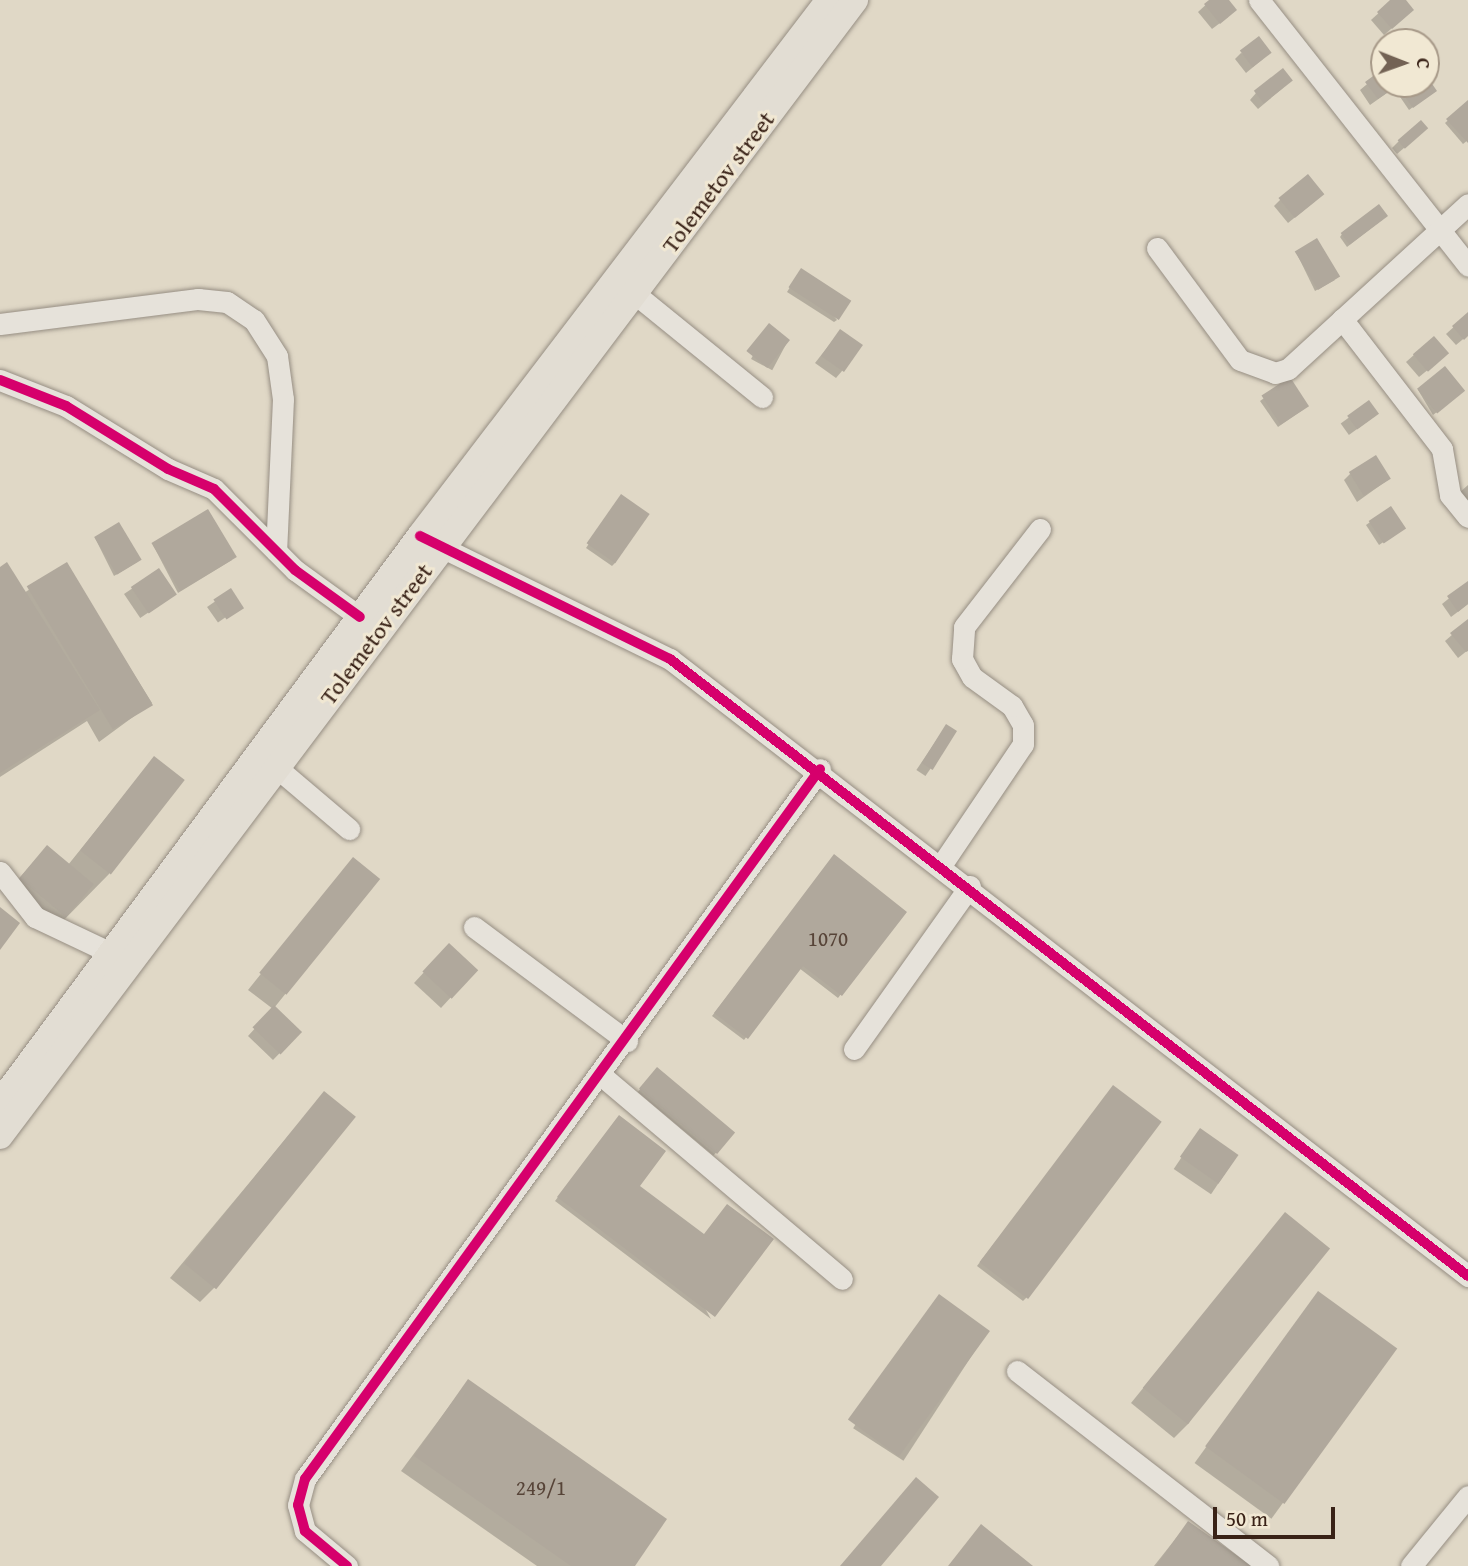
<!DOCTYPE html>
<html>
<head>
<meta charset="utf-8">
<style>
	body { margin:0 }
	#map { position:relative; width:1468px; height:1566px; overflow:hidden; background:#e0d8c6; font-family:"Gentium Book Plus",serif }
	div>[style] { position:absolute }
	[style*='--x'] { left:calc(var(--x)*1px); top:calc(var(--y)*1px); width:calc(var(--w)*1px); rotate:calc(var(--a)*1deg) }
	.shadow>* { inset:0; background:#0003; transform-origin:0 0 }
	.building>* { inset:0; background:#b0a89c; transform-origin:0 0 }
	.roads { filter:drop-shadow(0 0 2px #968e83) drop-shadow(0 0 2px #968e83) }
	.minor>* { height:21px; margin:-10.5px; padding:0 10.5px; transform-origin:10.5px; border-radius:10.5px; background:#e6e2da }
	.major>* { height:26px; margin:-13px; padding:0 13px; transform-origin:13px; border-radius:13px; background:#e2ddd3 }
	.cycleway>* { height:10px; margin:-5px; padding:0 5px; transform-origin:5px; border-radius:5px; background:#d6006c }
	span { translate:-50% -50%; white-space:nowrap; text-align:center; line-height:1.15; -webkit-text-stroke:6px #f1e8d3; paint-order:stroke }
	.number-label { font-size:21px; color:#574438 }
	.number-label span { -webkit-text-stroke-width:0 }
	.street-label { font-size:24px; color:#392217 }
	.north { position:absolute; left:1370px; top:28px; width:70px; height:70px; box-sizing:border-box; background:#f1e8d3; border:2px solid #a79988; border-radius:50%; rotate:91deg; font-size:19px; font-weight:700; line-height:28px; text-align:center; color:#392217 }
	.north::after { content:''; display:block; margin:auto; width:24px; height:32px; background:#736254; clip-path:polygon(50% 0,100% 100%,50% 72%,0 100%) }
	.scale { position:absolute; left:1213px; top:1507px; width:122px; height:32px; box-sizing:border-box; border:4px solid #392217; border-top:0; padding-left:9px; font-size:21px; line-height:24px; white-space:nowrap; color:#392217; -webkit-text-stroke:5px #f1e8d3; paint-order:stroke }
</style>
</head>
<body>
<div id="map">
	<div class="shadow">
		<div style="clip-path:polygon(1211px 0,1227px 0,1228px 17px,1212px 29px,1198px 12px)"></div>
		<div style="clip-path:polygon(1393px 0,1403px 0,1405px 17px,1384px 35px,1371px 20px)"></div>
		<div style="clip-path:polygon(1241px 53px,1263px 59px,1246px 73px,1235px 59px)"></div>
		<div style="clip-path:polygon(1384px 70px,1384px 84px,1426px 84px,1426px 78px,1432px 93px,1409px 110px,1394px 88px,1370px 105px,1360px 90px)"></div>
		<div style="clip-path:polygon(1284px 87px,1258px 109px,1250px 100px,1256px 93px)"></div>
		<div style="clip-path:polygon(1468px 102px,1468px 140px,1463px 144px,1445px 123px)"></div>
		<div style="clip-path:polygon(1419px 135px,1397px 154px,1392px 148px,1399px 141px)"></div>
		<div style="clip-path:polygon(1281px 199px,1315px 201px,1288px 223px,1274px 206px)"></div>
		<div style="clip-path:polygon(1383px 219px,1347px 247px,1340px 237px,1342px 234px)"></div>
		<div style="clip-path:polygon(1296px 252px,1335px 280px,1315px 291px)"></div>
		<div style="clip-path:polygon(799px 273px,837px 320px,834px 322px,787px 292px)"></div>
		<div style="clip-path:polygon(1468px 314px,1468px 335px,1456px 345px,1446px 334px)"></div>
		<div style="left:767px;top:329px;width:24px;height:34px;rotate:28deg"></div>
		<div style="clip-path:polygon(840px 331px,842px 371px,836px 378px,815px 363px)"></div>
		<div style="clip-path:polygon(1433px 338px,1440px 360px,1419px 377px,1406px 362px)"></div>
		<div style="clip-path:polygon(1289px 380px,1304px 409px,1278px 427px,1260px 401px)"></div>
		<div style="clip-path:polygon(1418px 390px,1460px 394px,1433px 415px)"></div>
		<div style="left:1369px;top:403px;width:14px;height:35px;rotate:54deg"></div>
		<div style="clip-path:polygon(1350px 474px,1389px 479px,1357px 502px,1344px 480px)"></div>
		<div style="clip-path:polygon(1468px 485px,1468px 504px,1459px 493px)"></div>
		<div style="clip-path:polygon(619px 499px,615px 563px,612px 566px,586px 548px)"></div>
		<div style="clip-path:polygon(1390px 508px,1400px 531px,1379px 545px,1366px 525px)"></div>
		<div style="clip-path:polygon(95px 538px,137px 562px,114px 576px)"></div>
		<div style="clip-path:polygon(153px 545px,232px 560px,178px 593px)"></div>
		<div style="clip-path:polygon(66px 565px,152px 703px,99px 742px,87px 721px,0 777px,0 569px,24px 593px)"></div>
		<div style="left:158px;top:571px;width:29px;height:41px;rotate:56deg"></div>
		<div style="clip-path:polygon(1468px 583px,1468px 604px,1451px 617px,1442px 604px)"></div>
		<div style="left:230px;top:591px;width:19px;height:28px;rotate:55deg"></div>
		<div style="clip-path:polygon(1468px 621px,1468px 650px,1458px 658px,1445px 641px)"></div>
		<div style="left:946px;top:726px;width:11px;height:53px;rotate:34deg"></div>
		<div style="clip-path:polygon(154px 758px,109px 874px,58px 926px,10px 889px,37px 858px,68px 865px)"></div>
		<div style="clip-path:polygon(353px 859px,378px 879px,274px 1008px,300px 1032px,273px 1060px,248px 1036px,273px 1009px,248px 990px)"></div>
		<div style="clip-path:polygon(832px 860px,904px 912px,838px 998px,799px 968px,744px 1040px,712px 1016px)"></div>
		<div style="clip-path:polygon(439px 956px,476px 970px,441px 1008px,414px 983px)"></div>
		<div style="left:657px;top:1069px;width:99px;height:30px;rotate:40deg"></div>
		<div style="clip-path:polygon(1111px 1090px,1026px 1298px,1023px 1301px,977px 1266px)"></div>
		<div style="clip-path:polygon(324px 1093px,214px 1288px,200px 1302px,170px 1278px)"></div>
		<div style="clip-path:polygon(616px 1120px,637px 1186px,711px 1319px,555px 1201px)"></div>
		<div style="left:1200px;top:1130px;width:45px;height:47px;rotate:34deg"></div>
		<div style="clip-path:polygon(1285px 1214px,1189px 1423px,1174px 1438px,1131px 1403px)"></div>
		<div style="left:1318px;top:1293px;width:95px;height:210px;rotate:36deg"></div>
		<div style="left:937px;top:1299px;width:60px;height:154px;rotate:33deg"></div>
		<div style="clip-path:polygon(468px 1381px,633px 1566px,537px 1566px,401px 1471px)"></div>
		<div style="clip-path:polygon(1188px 1523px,1249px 1566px,1154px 1566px)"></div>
	</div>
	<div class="building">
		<div style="clip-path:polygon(1209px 0,1229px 0,1237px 10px,1220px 24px,1204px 4px)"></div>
		<div style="clip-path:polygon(1390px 0,1406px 0,1414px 10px,1392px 29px,1377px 12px)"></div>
		<div style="left:1259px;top:36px;width:21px;height:24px;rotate:53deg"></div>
		<div style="left:1283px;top:68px;width:16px;height:37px;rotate:52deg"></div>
		<div style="clip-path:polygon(1384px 68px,1384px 84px,1426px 84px,1426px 75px,1437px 91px,1413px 108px,1397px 86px,1378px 99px,1365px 82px)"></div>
		<div style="clip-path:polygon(1468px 100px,1468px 143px,1446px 119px)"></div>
		<div style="left:1421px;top:120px;width:11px;height:31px;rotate:49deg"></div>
		<div style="left:1308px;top:174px;width:26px;height:38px;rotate:51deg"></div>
		<div style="left:1379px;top:204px;width:15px;height:48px;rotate:53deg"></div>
		<div style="left:1317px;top:238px;width:45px;height:26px;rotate:59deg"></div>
		<div style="left:801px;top:268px;width:60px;height:23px;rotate:33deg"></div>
		<div style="clip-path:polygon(1468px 312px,1468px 336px,1464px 340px,1452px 326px)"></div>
		<div style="left:769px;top:323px;width:27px;height:36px;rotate:39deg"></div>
		<div style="left:840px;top:329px;width:28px;height:33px;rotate:35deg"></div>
		<div style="left:1434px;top:336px;width:23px;height:28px;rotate:49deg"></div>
		<div style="left:1445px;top:366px;width:32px;height:36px;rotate:51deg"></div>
		<div style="left:1290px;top:377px;width:35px;height:34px;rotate:57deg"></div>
		<div style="left:1369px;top:400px;width:17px;height:27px;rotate:54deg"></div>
		<div style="left:1376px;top:455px;width:28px;height:32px;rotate:58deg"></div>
		<div style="left:621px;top:494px;width:35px;height:60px;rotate:35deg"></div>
		<div style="left:1391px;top:506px;width:27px;height:27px;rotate:56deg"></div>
		<div style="left:208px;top:509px;width:56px;height:66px;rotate:59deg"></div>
		<div style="left:119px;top:522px;width:44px;height:29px;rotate:59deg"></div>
		<div style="clip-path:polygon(7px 562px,100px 710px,0 773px,0 567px)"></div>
		<div style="left:67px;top:562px;width:167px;height:47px;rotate:59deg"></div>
		<div style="left:159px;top:568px;width:32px;height:34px;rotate:56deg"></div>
		<div style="clip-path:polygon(1468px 581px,1468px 604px,1458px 612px,1447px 596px)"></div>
		<div style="left:231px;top:588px;width:24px;height:21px;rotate:57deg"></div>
		<div style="clip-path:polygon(1468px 619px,1468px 651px,1466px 652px,1450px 633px)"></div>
		<div style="left:946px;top:724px;width:13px;height:46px;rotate:32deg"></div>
		<div style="left:154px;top:756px;width:39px;height:120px;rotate:38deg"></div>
		<div style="left:47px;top:845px;width:61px;height:43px;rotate:40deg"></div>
		<div style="clip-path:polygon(834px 854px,907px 912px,842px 996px,803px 966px,748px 1039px,714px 1013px)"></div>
		<div style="left:353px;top:857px;width:35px;height:149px;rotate:39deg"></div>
		<div style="clip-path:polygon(0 907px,20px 923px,0 950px)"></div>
		<div style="left:449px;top:943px;width:40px;height:39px;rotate:43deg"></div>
		<div style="left:274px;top:1005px;width:39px;height:31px;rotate:44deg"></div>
		<div style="left:657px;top:1067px;width:102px;height:28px;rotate:40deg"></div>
		<div style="left:1113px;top:1085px;width:61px;height:222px;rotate:37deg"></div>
		<div style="left:324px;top:1091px;width:41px;height:222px;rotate:39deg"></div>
		<div style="clip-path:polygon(619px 1115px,666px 1151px,640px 1186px,704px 1234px,727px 1204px,774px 1239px,715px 1317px,557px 1197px)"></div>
		<div style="left:1200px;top:1128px;width:47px;height:35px;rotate:35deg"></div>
		<div style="left:1285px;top:1212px;width:58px;height:226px;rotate:39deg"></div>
		<div style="left:1318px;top:1291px;width:98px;height:192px;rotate:36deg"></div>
		<div style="left:939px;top:1294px;width:63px;height:155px;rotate:36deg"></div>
		<div style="clip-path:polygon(468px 1379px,667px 1519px,635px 1566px,571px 1566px,414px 1456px)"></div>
		<div style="clip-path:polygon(916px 1477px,939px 1497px,881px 1566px,840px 1566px)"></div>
		<div style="clip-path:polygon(1188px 1521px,1252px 1566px,1156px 1566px)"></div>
		<div style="clip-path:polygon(981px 1524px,1033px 1566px,948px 1566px)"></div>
	</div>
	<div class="roads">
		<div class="minor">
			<div style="--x:1259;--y:0;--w:338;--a:51.8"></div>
			<div style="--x:1157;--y:248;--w:139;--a:53.5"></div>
			<div style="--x:1240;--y:360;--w:37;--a:20"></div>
			<div style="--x:1275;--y:373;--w:14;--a:-17"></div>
			<div style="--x:1288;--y:369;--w:244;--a:-42.5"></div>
			<div style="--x:634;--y:293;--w:165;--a:39.1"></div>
			<div style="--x:1342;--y:319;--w:164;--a:52.4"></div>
			<div style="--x:1442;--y:449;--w:47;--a:80.1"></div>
			<div style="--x:1450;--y:495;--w:28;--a:51"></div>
			<div style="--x:0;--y:324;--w:200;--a:-7.2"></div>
			<div style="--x:198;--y:299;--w:29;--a:6"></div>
			<div style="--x:227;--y:302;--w:32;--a:34"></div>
			<div style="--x:254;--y:320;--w:43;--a:57.4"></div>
			<div style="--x:277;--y:356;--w:43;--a:82.1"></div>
			<div style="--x:283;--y:399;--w:152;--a:92.6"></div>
			<div style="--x:0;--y:380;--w:71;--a:21.5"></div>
			<div style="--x:66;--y:406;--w:120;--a:31.7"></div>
			<div style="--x:168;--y:469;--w:50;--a:23.5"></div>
			<div style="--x:214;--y:489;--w:115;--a:45"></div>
			<div style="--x:295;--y:570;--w:80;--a:35.9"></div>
			<div style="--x:431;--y:542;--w:266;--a:26.1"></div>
			<div style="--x:670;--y:659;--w:1009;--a:37.71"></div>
			<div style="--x:276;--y:767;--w:96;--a:40.3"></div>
			<div style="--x:942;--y:864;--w:145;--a:-56"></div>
			<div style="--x:1023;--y:744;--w:19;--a:-90"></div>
			<div style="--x:1023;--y:725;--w:22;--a:-120"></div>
			<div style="--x:1012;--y:706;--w:49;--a:-144.1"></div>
			<div style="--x:972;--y:677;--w:21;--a:-119"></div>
			<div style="--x:962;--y:659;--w:32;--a:-86"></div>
			<div style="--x:964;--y:627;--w:124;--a:-52.2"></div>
			<div style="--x:0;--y:872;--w:57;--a:52.1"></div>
			<div style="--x:35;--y:917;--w:84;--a:25.3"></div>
			<div style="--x:474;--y:927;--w:191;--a:36.7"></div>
			<div style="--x:854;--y:1049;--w:200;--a:-54.6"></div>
			<div style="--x:602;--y:1076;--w:314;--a:40.2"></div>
			<div style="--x:1017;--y:1371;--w:318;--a:37.8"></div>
			<div style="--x:347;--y:1566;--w:55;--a:-140.2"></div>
			<div style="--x:305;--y:1531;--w:27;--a:-105"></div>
			<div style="--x:298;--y:1505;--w:27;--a:-75"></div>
			<div style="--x:305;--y:1479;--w:877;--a:-54.04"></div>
			<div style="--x:1411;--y:1566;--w:90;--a:-50.8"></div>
		</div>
		<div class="major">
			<div style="--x:0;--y:1103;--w:706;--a:-53.47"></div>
			<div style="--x:420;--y:536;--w:674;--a:-52.65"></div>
			<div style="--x:0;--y:1136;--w:1422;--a:-53.03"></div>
		</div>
	</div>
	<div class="cycleway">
		<div style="--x:0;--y:380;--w:71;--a:21.5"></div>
		<div style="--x:66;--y:406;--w:120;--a:31.7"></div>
		<div style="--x:168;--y:469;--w:50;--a:23.5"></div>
		<div style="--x:214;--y:489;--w:115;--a:45"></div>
		<div style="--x:295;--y:570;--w:80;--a:35.9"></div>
		<div style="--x:420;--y:536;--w:279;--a:26.2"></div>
		<div style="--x:670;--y:659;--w:1009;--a:37.71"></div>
		<div style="--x:347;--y:1566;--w:55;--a:-140.2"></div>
		<div style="--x:305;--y:1531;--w:27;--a:-105"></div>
		<div style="--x:298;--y:1505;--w:27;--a:-75"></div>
		<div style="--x:305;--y:1479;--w:877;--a:-54.04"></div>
	</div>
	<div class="number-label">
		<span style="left:828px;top:939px">1070</span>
		<span style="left:541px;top:1488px">249/1</span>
	</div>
	<div class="street-label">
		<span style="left:718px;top:182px;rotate:-53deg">Tolemetov street</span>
		<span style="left:376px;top:634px;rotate:-53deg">Tolemetov street</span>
	</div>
	<div class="north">С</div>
	<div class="scale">50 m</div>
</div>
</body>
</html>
